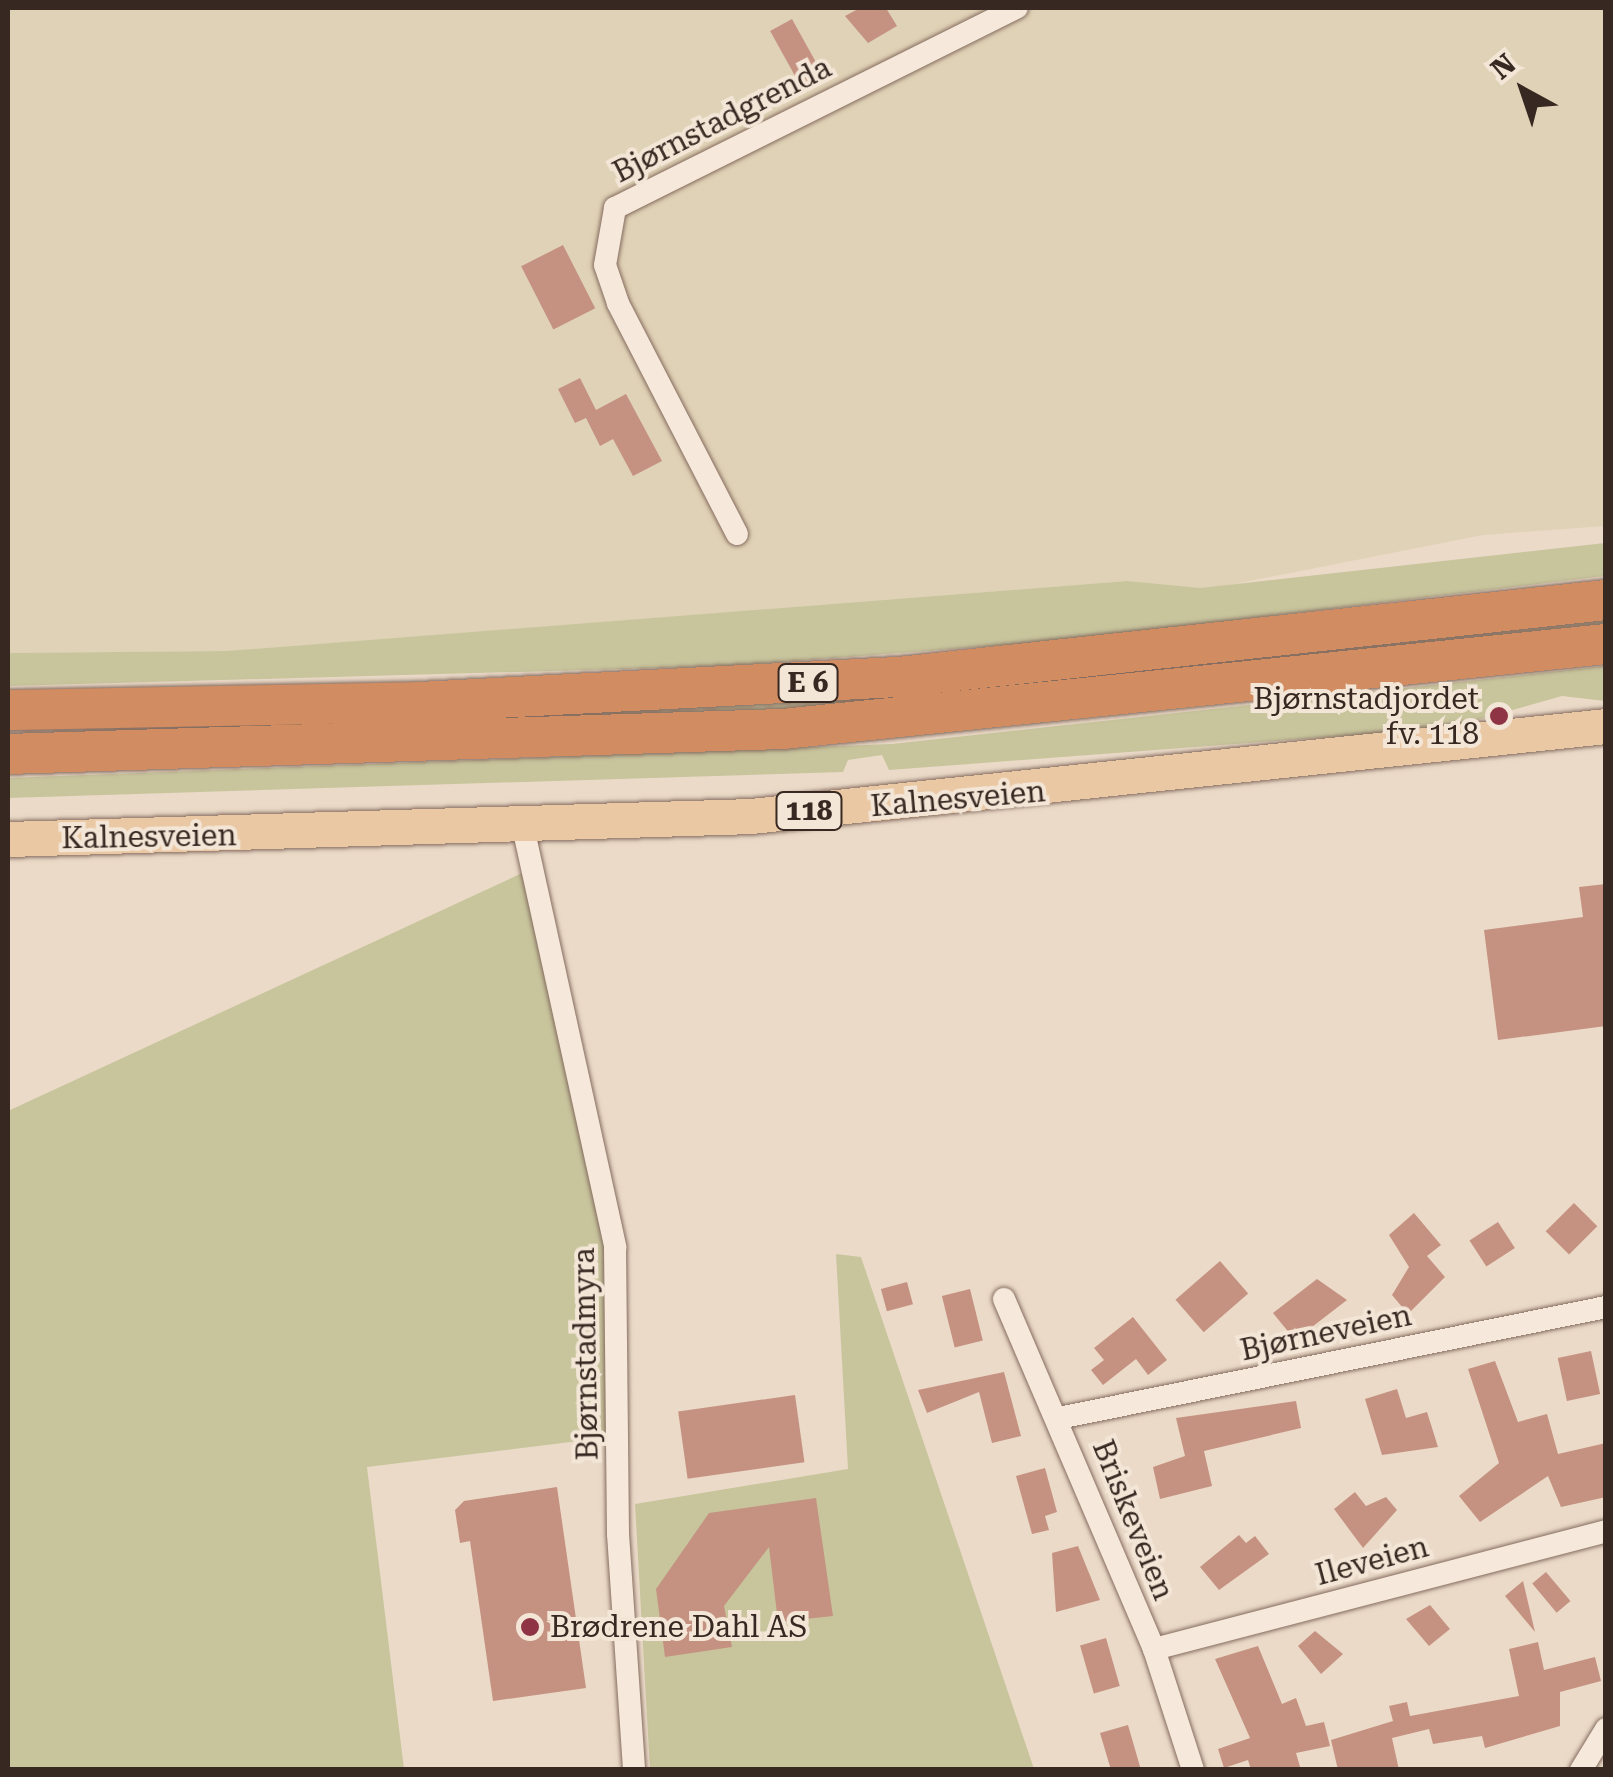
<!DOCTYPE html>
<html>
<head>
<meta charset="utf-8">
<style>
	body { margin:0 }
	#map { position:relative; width:1613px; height:1777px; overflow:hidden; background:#ebdac8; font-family:"Roboto Serif",serif }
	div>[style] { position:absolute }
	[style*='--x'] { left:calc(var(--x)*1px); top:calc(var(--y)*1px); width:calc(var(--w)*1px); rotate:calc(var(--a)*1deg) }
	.farmland>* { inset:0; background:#e0d2b6 }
	.green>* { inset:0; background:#c8c59d }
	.building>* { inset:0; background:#c59282; transform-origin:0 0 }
	.roads { filter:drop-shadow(0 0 2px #856c5f) drop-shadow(0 0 2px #856c5f) }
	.minor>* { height:22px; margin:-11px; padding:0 11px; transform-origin:11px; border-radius:11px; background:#f6e9db }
	.primary>* { height:35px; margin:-17.5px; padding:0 17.5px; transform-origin:17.5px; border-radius:17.5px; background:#eac8a4 }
	.motorway>* { height:40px; margin:-20px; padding:0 20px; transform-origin:20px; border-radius:20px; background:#d18c61 }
	.dots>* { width:28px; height:28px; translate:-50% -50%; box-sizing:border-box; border:5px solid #f3e6d7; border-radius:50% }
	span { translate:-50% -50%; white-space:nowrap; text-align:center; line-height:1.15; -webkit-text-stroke:8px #f3e6d7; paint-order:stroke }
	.shield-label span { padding:2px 8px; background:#f3e6d7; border:2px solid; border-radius:8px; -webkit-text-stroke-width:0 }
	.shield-label { font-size:28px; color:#372821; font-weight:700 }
	.street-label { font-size:30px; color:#372821 }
	.poi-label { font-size:30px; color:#372821 }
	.right { translate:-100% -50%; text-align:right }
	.left { translate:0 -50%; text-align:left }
	.frame { position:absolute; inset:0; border:10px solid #372821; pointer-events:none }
	.north { position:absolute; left:1473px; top:40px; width:100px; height:100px; -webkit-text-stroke:8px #f3e6d7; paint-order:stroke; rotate:320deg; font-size:28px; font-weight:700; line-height:40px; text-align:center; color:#372821 }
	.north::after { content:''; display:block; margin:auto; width:35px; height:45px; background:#372821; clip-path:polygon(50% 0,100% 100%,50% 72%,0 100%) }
</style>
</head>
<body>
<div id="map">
	<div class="farmland">
		<div style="clip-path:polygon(8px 8px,1605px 8px,1605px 526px,1483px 535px,1199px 591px,1127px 581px,233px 651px,8px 653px)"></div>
	</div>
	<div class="green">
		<div style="clip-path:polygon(1605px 543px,1605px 576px,1059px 641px,729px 666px,8px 686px,8px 653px,227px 651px,1127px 581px,1200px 588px)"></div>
		<div style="clip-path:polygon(1605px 616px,1605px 627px,834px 708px,101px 729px)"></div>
		<div style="clip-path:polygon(1605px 666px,1605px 701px,1562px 696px,1449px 728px,889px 770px,882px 755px,848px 760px,843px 772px,8px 798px,8px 778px,892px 744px)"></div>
		<div style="clip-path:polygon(533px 868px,595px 1126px,619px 1436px,367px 1467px,404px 1769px,8px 1769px,8px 1111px)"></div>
		<div style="clip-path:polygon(836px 1254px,861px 1257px,1034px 1769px,650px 1769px,635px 1504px,848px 1469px)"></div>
	</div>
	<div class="building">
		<div style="clip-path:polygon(860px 8px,886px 8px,897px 26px,868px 43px,845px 16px)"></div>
		<div style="left:792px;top:19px;width:64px;height:25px;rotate:61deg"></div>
		<div style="left:563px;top:245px;width:71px;height:47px;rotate:63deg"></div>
		<div style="clip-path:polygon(580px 378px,596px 410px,626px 394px,662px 461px,633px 476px,613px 439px,600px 446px,586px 418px,575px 423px,558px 389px)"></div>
		<div style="clip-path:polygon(1606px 884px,1606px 1026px,1498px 1040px,1484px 930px,1583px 917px,1579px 887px)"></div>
		<div style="left:1574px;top:1203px;width:33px;height:40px;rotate:45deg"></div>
		<div style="clip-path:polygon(1414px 1213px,1441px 1245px,1427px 1256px,1445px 1277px,1408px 1314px,1392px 1295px,1409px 1267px,1389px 1235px)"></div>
		<div style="left:1498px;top:1222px;width:31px;height:34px;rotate:57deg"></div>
		<div style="left:1220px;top:1261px;width:43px;height:59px;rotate:49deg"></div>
		<div style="clip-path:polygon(1317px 1279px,1347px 1300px,1295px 1340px,1273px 1313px)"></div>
		<div style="left:907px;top:1282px;width:23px;height:27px;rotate:75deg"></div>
		<div style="left:970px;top:1289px;width:53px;height:29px;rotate:76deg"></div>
		<div style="clip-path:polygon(1133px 1317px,1167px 1360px,1148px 1375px,1136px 1359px,1103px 1385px,1091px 1370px,1104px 1360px,1094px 1348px)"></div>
		<div style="left:1591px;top:1351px;width:44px;height:34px;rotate:78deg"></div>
		<div style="clip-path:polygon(1495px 1361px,1518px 1422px,1547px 1414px,1558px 1454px,1606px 1443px,1606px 1497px,1561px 1507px,1548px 1476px,1480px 1522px,1459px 1496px,1499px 1463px,1468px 1369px)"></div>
		<div style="clip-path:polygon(1004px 1372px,1021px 1436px,992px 1443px,979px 1392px,927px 1413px,918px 1390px)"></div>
		<div style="clip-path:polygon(1397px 1389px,1406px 1418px,1427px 1412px,1438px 1447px,1382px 1455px,1365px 1399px)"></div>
		<div style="left:795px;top:1395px;width:68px;height:118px;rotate:82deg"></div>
		<div style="clip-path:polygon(1296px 1401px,1301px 1428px,1204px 1451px,1212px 1486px,1160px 1499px,1153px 1467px,1185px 1456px,1176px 1418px)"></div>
		<div style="clip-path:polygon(1045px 1468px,1057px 1512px,1045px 1516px,1049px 1530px,1032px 1534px,1016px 1476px)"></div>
		<div style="clip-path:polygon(557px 1487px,586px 1688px,493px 1701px,470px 1541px,460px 1543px,455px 1510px,464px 1501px)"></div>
		<div style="clip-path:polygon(1355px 1492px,1366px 1506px,1386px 1497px,1397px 1510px,1363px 1548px,1334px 1509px)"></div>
		<div style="clip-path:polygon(816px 1498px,833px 1616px,778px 1622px,769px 1547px,724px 1606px,732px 1647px,665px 1657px,656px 1589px,709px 1513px)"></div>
		<div style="clip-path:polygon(1239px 1535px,1246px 1543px,1255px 1536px,1269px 1554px,1219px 1590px,1200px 1567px)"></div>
		<div style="clip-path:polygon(1078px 1546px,1100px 1600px,1056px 1612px,1052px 1553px)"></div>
		<div style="left:1546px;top:1572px;width:38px;height:18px;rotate:50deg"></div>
		<div style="clip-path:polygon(1523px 1581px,1535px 1632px,1505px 1596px)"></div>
		<div style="clip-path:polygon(1430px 1605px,1450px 1629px,1429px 1646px,1406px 1619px)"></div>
		<div style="clip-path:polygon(1315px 1631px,1343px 1654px,1321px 1674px,1298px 1646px)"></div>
		<div style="left:1106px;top:1638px;width:50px;height:27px;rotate:74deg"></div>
		<div style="clip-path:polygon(1538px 1642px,1544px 1670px,1595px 1657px,1601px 1681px,1560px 1692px,1560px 1726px,1485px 1748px,1482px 1736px,1433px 1744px,1429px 1729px,1392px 1738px,1399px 1770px,1338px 1770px,1331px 1740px,1393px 1721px,1389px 1706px,1407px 1702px,1410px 1716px,1519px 1696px,1509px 1649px)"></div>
		<div style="clip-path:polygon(1258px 1646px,1282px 1704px,1296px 1698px,1306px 1726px,1324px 1722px,1330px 1746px,1296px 1753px,1301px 1770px,1251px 1770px,1248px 1760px,1224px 1768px,1218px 1749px,1250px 1738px,1215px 1659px)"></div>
		<div style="clip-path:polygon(1128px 1725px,1141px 1770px,1111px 1770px,1100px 1733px)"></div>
	</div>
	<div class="roads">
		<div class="minor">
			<div style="--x:737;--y:534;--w:260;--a:-117.3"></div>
			<div style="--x:618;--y:303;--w:40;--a:-108.9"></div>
			<div style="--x:605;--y:265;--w:58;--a:-80"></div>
			<div style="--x:615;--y:208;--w:449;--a:-26.5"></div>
			<div style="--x:523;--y:827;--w:430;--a:77.6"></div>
			<div style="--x:615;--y:1247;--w:287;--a:89.4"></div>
			<div style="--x:618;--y:1534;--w:237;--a:86.1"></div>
			<div style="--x:1004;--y:1299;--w:381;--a:66.8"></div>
			<div style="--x:1154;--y:1649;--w:127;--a:72.1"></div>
			<div style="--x:1059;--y:1418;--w:558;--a:-11.47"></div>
			<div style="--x:1154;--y:1649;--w:467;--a:-14.6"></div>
			<div style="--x:1581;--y:1770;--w:48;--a:-58.6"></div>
		</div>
		<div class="primary">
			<div style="--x:8;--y:839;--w:743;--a:-1.77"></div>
			<div style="--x:751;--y:816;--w:860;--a:-6.01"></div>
		</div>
		<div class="motorway">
			<div style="--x:8;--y:710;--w:412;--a:-1.1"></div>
			<div style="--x:420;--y:702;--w:480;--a:-3"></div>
			<div style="--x:899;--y:677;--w:711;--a:-6.22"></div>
			<div style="--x:8;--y:754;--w:775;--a:-1.85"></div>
			<div style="--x:783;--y:729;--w:827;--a:-5.9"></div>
		</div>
	</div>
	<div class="dots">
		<div style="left:1499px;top:716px;background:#8f3445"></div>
		<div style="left:530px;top:1627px;background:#8f3445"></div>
	</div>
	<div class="shield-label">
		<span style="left:808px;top:683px">E 6</span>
		<span style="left:809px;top:811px">118</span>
	</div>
	<div class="street-label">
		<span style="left:722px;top:120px;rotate:-27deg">Bjørnstadgrenda</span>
		<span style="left:958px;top:799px;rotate:-5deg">Kalnesveien</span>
		<span style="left:149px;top:837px;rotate:-1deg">Kalnesveien</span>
		<span style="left:1326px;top:1333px;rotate:-12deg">Bjørneveien</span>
		<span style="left:586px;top:1354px;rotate:-91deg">Bjørnstadmyra</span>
		<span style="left:1133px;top:1520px;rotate:68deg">Briskeveien</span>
		<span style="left:1372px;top:1561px;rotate:-15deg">Ileveien</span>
	</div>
	<div class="poi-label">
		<span class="right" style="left:1479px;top:716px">Bjørnstadjordet<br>fv. 118</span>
		<span class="left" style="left:550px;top:1627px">Brødrene Dahl AS</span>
	</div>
	<div class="frame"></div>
	<div class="north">N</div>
</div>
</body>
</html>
